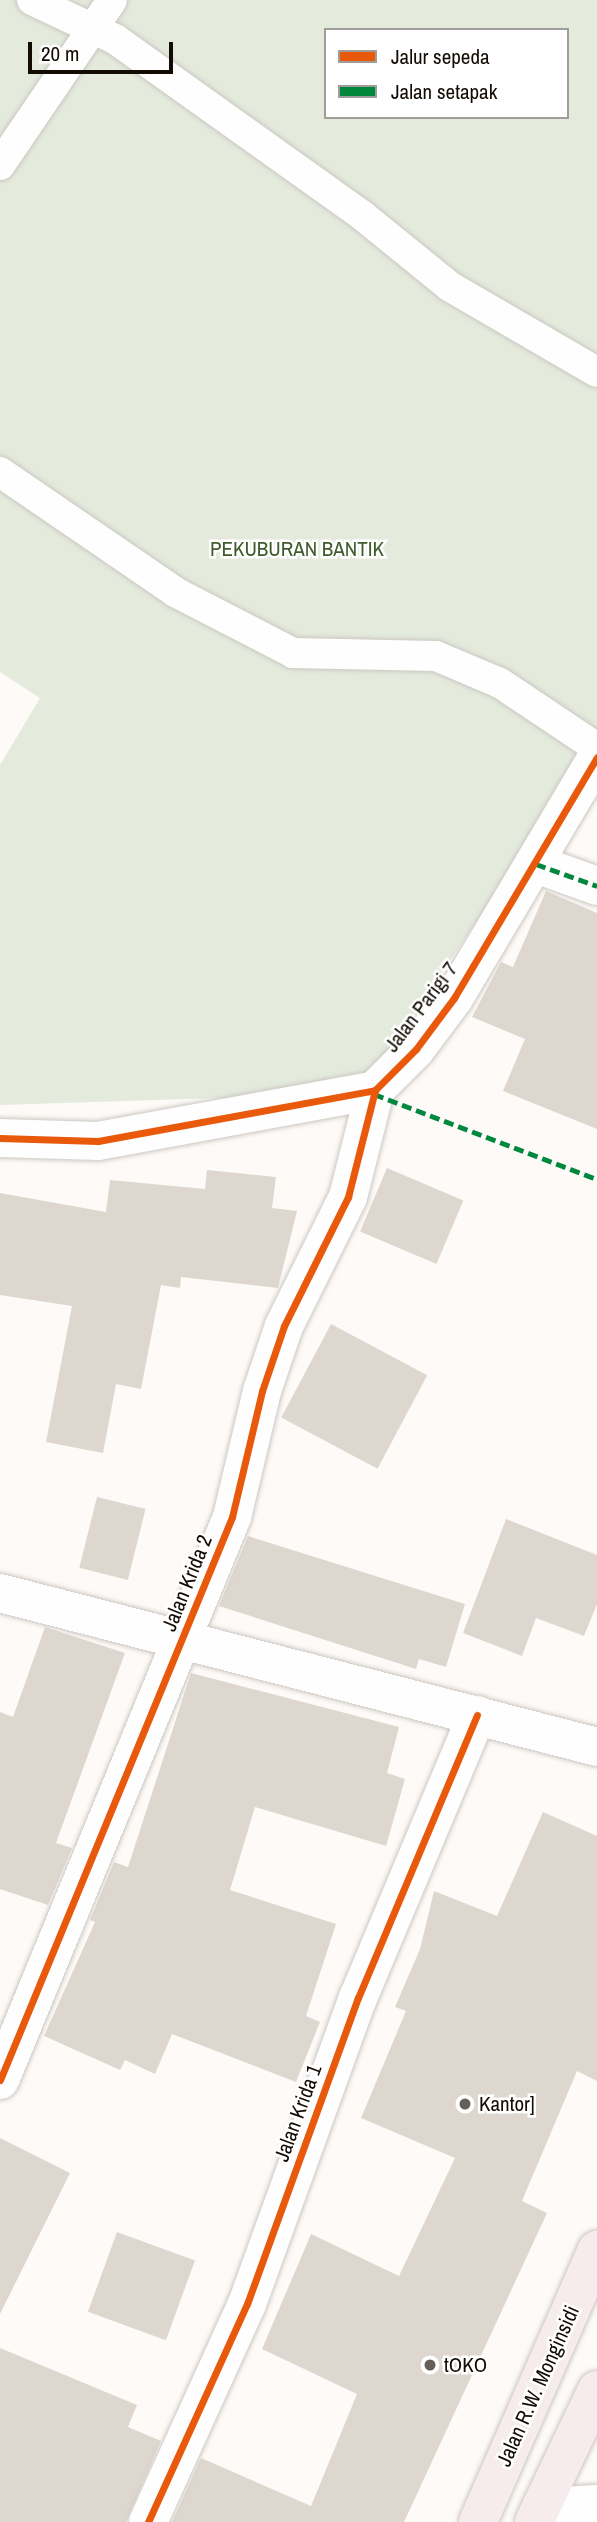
<!DOCTYPE html>
<html>
<head>
<meta charset="utf-8">
<style>
	body { margin:0 }
	#map { position:relative; width:597px; height:2522px; overflow:hidden; background:#fdfaf7; font-family:"Archivo Narrow",sans-serif }
	div>[style] { position:absolute }
	[style*='--x'] { left:calc(var(--x)*1px); top:calc(var(--y)*1px); width:calc(var(--w)*1px); rotate:calc(var(--a)*1deg) }
	.green>* { inset:0; background:#e4ebdd }
	.building>* { inset:0; background:#ded7d0; transform-origin:0 0 }
	.roads { filter:drop-shadow(0 0 2px #ccc7c1) drop-shadow(0 0 2px #ccc7c1) }
	.service>* { height:30px; margin:-15px; padding:0 15px; transform-origin:15px; border-radius:15px; background:#fffefe }
	.minor>* { height:38px; margin:-19px; padding:0 19px; transform-origin:19px; border-radius:19px; background:#fffefe }
	.tertiary>* { height:38px; margin:-19px; padding:0 19px; transform-origin:19px; border-radius:19px; background:#fffefe }
	.trunk>* { height:38px; margin:-19px; padding:0 19px; transform-origin:19px; border-radius:19px; background:#f6eced }
	.quiet>* { height:5px; margin-top:-2.5px; transform-origin:0; background:repeating-linear-gradient(90deg,#00873e 0 10px,transparent 0 15px) }
	.cycleway>* { height:7px; margin:-3.5px; padding:0 3.5px; transform-origin:3.5px; border-radius:3.5px; background:#e8590c }
	.dots>* { width:19px; height:19px; translate:-50% -50%; box-sizing:border-box; border:4px solid #fff; border-radius:50% }
	span { translate:-50% -50%; white-space:nowrap; text-align:center; line-height:1.15; -webkit-text-stroke:5px #fff; paint-order:stroke }
	.park-label { font-size:21px; color:#3f5c2c }
	.street-label { font-size:21px; color:#120b04 }
	.poi-label { font-size:21px; color:#120b04 }
	.left { translate:0 -50%; text-align:left }
	.legend { position:absolute; left:324px; top:28px; width:245px; height:91px; box-sizing:border-box; background:#fff; border:2px solid #a09d9b; margin:0; padding:9px 12px; list-style:none; font-size:21px; color:#120b04 }
	.legend li { display:flex; align-items:center; gap:14px; height:35px }
	.legend b { width:35px; border:2px solid #a09d9b }
	.scale { position:absolute; left:28px; top:42px; width:145px; height:32px; box-sizing:border-box; border:4px solid #120b04; border-top:0; padding-left:9px; font-size:21px; line-height:24px; white-space:nowrap; color:#120b04; -webkit-text-stroke:5px #fff; paint-order:stroke }
</style>
</head>
<body>
<div id="map">
	<div class="green">
		<div style="clip-path:polygon(evenodd,0 0,597px 0,597px 746px,372px 1074px,250px 1097px,0 1105px,0 765px,40px 698px,0 672px,0 0,326px 30px,567px 30px,567px 117px,326px 117px,326px 30px)"></div>
	</div>
	<div class="building">
		<div style="clip-path:polygon(546px 891px,597px 913px,597px 1129px,503px 1091px,525px 1039px,472px 1017px,501px 962px,513px 967px)"></div>
		<div style="left:387px;top:1168px;width:83px;height:69px;rotate:23deg"></div>
		<div style="clip-path:polygon(207px 1170px,276px 1177px,272px 1208px,297px 1211px,278px 1288px,181px 1277px,180px 1288px,161px 1285px,141px 1389px,116px 1384px,103px 1453px,46px 1442px,72px 1306px,0 1295px,0 1193px,106px 1212px,110px 1180px,205px 1189px)"></div>
		<div style="left:331px;top:1324px;width:109px;height:106px;rotate:28deg"></div>
		<div style="left:97px;top:1497px;width:50px;height:73px;rotate:14deg"></div>
		<div style="clip-path:polygon(506px 1519px,597px 1555px,597px 1604px,584px 1636px,536px 1618px,522px 1656px,463px 1633px)"></div>
		<div style="clip-path:polygon(248px 1536px,465px 1604px,446px 1667px,419px 1659px,416px 1669px,219px 1606px)"></div>
		<div style="clip-path:polygon(45px 1627px,125px 1653px,56px 1843px,72px 1848px,48px 1905px,0 1889px,0 1712px,13px 1717px)"></div>
		<div style="clip-path:polygon(191px 1673px,399px 1727px,387px 1773px,405px 1779px,386px 1846px,255px 1807px,230px 1890px,336px 1924px,306px 2016px,320px 2022px,296px 2082px,172px 2034px,155px 2074px,125px 2060px,120px 2070px,44px 2036px,95px 1922px,90px 1920px,114px 1862px,128px 1867px)"></div>
		<div style="clip-path:polygon(543px 1812px,597px 1836px,597px 2081px,577px 2071px,522px 2201px,547px 2213px,404px 2522px,172px 2522px,201px 2458px,311px 2506px,357px 2394px,262px 2349px,311px 2234px,399px 2276px,455px 2158px,361px 2118px,406px 2011px,395px 2007px,420px 1949px,434px 1891px,497px 1916px)"></div>
		<div style="clip-path:polygon(0 2138px,70px 2173px,0 2314px)"></div>
		<div style="left:117px;top:2232px;width:83px;height:85px;rotate:20deg"></div>
		<div style="clip-path:polygon(0 2348px,137px 2405px,128px 2427px,161px 2441px,126px 2522px,0 2522px)"></div>
	</div>
	<div class="roads">
		<div class="service">
			<div style="--x:32;--y:0;--w:92;--a:25.2"></div>
			<div style="--x:115;--y:39;--w:305;--a:35.5"></div>
			<div style="--x:363;--y:216;--w:111;--a:39.1"></div>
			<div style="--x:449;--y:286;--w:171;--a:30.2"></div>
			<div style="--x:0;--y:165;--w:199;--a:-55.8"></div>
			<div style="--x:0;--y:472;--w:212;--a:34.4"></div>
			<div style="--x:175;--y:592;--w:133;--a:27.3"></div>
			<div style="--x:293;--y:653;--w:143;--a:1.2"></div>
			<div style="--x:436;--y:656;--w:69;--a:22.9"></div>
			<div style="--x:500;--y:683;--w:117;--a:33.8"></div>
		</div>
		<div class="minor">
			<div style="--x:536;--y:864;--w:65;--a:19.8"></div>
			<div style="--x:0;--y:1593;--w:617;--a:14.46"></div>
			<div style="--x:0;--y:2080;--w:609;--a:-67.6"></div>
			<div style="--x:232;--y:1517;--w:130;--a:-76.6"></div>
			<div style="--x:262;--y:1391;--w:69;--a:-71.3"></div>
			<div style="--x:284;--y:1326;--w:144;--a:-63.6"></div>
			<div style="--x:348;--y:1197;--w:110;--a:-75.8"></div>
			<div style="--x:541;--y:2507;--w:56;--a:-3.1"></div>
			<div style="--x:148;--y:2522;--w:239;--a:-65.6"></div>
			<div style="--x:247;--y:2304;--w:326;--a:-70.1"></div>
			<div style="--x:358;--y:1998;--w:307;--a:-67.2"></div>
		</div>
		<div class="tertiary">
			<div style="--x:0;--y:1138;--w:98;--a:1.8"></div>
			<div style="--x:98;--y:1141;--w:282;--a:-10.4"></div>
			<div style="--x:375;--y:1090;--w:58;--a:-45"></div>
			<div style="--x:416;--y:1049;--w:64;--a:-53.3"></div>
			<div style="--x:454;--y:998;--w:280;--a:-59.3"></div>
		</div>
		<div class="trunk">
			<div style="--x:478;--y:2522;--w:297;--a:-66.4"></div>
			<div style="--x:534;--y:2522;--w:146;--a:-64.5"></div>
		</div>
	</div>
	<div class="quiet">
		<div style="--x:536;--y:864;--w:65;--a:19.8"></div>
		<div style="--x:374;--y:1094;--w:239;--a:20.9"></div>
	</div>
	<div class="cycleway">
		<div style="--x:0;--y:1138;--w:98;--a:1.8"></div>
		<div style="--x:98;--y:1141;--w:282;--a:-10.4"></div>
		<div style="--x:375;--y:1090;--w:58;--a:-45"></div>
		<div style="--x:416;--y:1049;--w:64;--a:-53.3"></div>
		<div style="--x:454;--y:998;--w:280;--a:-59.3"></div>
		<div style="--x:0;--y:2080;--w:609;--a:-67.6"></div>
		<div style="--x:232;--y:1517;--w:130;--a:-76.6"></div>
		<div style="--x:262;--y:1391;--w:69;--a:-71.3"></div>
		<div style="--x:284;--y:1326;--w:144;--a:-63.6"></div>
		<div style="--x:348;--y:1197;--w:110;--a:-75.8"></div>
		<div style="--x:148;--y:2522;--w:239;--a:-65.6"></div>
		<div style="--x:247;--y:2304;--w:326;--a:-70.1"></div>
		<div style="--x:358;--y:1998;--w:307;--a:-67.2"></div>
	</div>
	<div class="dots">
		<div style="left:465px;top:2104px;background:#645f59"></div>
		<div style="left:430px;top:2365px;background:#645f59"></div>
	</div>
	<div class="park-label">
		<span style="left:297px;top:549px">PEKUBURAN BANTIK</span>
	</div>
	<div class="street-label">
		<span style="left:421px;top:1007px;rotate:-53deg">Jalan Parigi 7</span>
		<span style="left:187px;top:1583px;rotate:-68deg">Jalan Krida 2</span>
		<span style="left:298px;top:2113px;rotate:-70deg">Jalan Krida 1</span>
		<span style="left:538px;top:2386px;rotate:-66deg">Jalan R.W. Monginsidi</span>
	</div>
	<div class="poi-label">
		<span class="left" style="left:479px;top:2104px">Kantor]</span>
		<span class="left" style="left:444px;top:2365px">tOKO</span>
	</div>
	<ul class="legend">
	<li><b style="height:9px;background:#e8590c"></b>Jalur sepeda</li>
	<li><b style="height:9px;background:#00873e"></b>Jalan setapak</li>
	</ul>
	<div class="scale">20 m</div>
</div>
</body>
</html>
